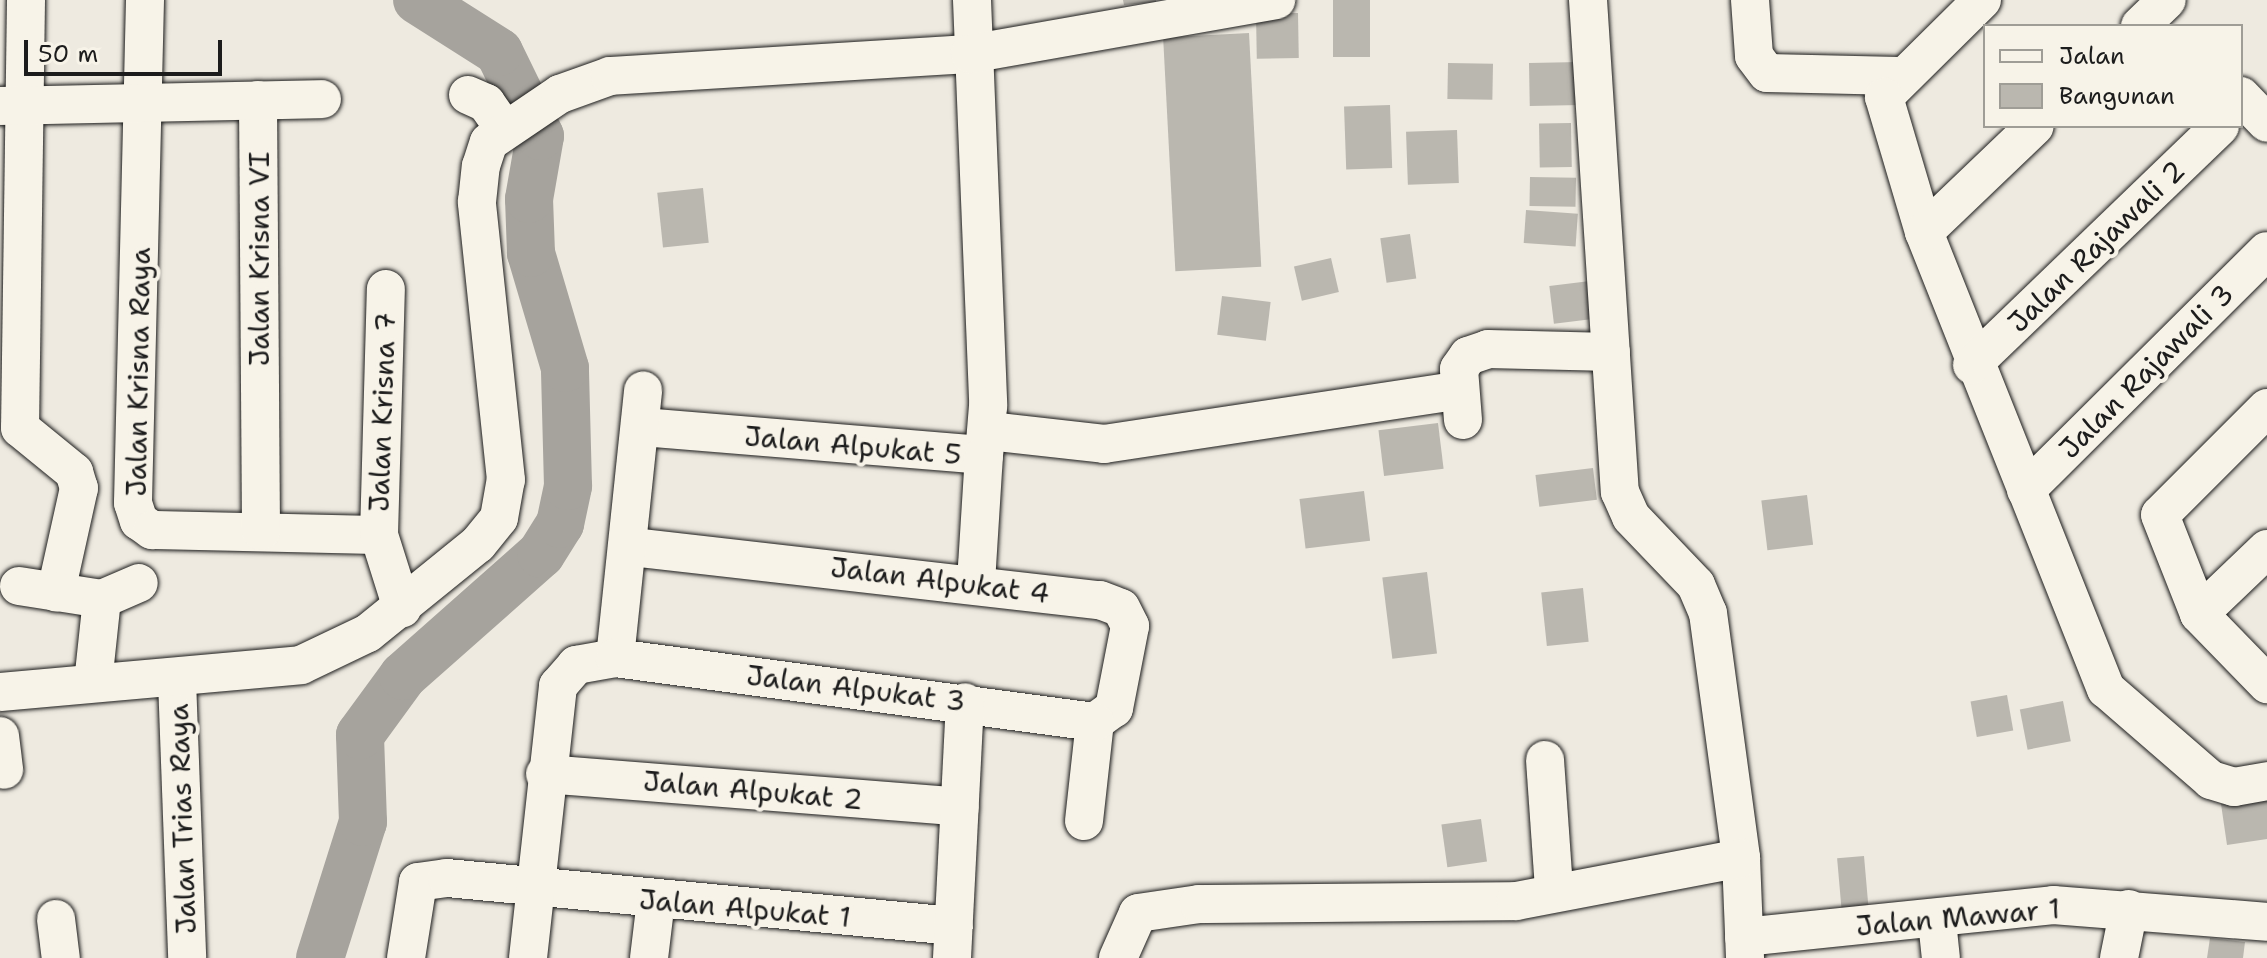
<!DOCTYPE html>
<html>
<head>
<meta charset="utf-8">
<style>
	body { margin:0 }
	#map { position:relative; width:2267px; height:958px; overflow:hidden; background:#eeeae0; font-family:"Shantell Sans",sans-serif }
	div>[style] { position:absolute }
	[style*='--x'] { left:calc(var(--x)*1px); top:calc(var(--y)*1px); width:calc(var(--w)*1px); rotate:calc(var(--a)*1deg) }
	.river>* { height:48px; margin:-24px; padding:0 24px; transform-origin:24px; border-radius:24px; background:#a6a39d }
	.building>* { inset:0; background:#bab7af; transform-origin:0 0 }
	.roads { filter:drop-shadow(0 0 2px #1c1c1c) drop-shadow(0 0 2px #1c1c1c) }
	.minor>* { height:38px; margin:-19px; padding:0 19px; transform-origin:19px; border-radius:19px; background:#f7f3e8 }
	span { translate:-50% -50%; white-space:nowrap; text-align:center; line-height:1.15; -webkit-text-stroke:8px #f7f3e8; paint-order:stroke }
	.street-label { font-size:28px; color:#1c1c1c }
	.legend { position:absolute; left:1983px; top:24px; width:260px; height:104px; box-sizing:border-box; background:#f7f3e8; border:2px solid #9f9d96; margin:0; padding:10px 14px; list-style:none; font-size:24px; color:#1c1c1c }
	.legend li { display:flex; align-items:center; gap:16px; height:40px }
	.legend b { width:40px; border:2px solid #9f9d96 }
	.scale { position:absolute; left:24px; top:40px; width:198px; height:36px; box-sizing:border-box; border:4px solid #1c1c1c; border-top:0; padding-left:10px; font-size:24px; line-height:28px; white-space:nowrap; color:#1c1c1c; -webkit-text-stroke:6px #f7f3e8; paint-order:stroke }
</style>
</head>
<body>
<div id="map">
	<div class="river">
		<div style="--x:320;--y:958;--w:143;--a:-72.5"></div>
		<div style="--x:363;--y:822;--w:87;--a:-92"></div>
		<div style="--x:360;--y:735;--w:73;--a:-53.9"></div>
		<div style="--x:403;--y:676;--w:184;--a:-41.5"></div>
		<div style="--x:541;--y:554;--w:36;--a:-58"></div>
		<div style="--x:560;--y:524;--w:39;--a:-78"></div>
		<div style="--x:568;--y:486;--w:118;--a:-91.5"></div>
		<div style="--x:565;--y:368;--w:120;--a:-106.5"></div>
		<div style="--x:531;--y:253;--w:54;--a:-92.1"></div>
		<div style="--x:529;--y:199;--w:64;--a:-80.1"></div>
		<div style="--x:540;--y:136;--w:93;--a:-116"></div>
		<div style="--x:499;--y:52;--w:97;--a:-147.6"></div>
	</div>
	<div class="building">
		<div style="clip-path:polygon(1123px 0,1156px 0,1156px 2px,1124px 5px)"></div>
		<div style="left:1333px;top:0;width:37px;height:57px"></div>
		<div style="left:1298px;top:13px;width:45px;height:42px;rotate:89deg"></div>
		<div style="left:1249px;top:33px;width:234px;height:86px;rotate:87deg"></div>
		<div style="left:1580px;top:62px;width:43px;height:51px;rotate:89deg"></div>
		<div style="left:1448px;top:63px;width:45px;height:36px;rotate:1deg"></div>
		<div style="left:1390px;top:105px;width:63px;height:46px;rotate:88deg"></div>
		<div style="left:1571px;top:123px;width:44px;height:32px;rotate:89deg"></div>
		<div style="left:1457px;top:130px;width:53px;height:51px;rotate:88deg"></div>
		<div style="left:1530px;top:177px;width:46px;height:29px;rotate:1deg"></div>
		<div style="left:703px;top:188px;width:55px;height:46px;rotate:84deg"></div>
		<div style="left:1526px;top:210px;width:52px;height:33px;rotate:4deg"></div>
		<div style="left:1410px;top:234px;width:45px;height:30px;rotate:82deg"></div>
		<div style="left:1331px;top:258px;width:35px;height:38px;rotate:77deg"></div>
		<div style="left:1590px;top:281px;width:38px;height:41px;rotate:83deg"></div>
		<div style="left:1222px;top:296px;width:49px;height:39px;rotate:7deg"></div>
		<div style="left:1438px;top:423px;width:46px;height:60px;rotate:83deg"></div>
		<div style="left:1593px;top:468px;width:32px;height:58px;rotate:83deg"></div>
		<div style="left:1364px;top:491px;width:50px;height:65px;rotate:83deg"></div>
		<div style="left:1807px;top:495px;width:50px;height:46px;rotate:83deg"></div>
		<div style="left:1427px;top:572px;width:82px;height:45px;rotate:83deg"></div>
		<div style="left:1583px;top:588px;width:54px;height:42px;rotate:84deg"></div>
		<div style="left:2007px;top:695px;width:36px;height:37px;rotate:80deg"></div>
		<div style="left:2063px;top:701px;width:41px;height:44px;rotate:79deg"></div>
		<div style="clip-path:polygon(2267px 796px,2267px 839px,2227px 845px,2221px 804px)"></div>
		<div style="left:1481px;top:819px;width:43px;height:40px;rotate:82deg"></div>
		<div style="left:1864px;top:856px;width:50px;height:27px;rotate:85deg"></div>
		<div style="clip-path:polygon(2210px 938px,2245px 942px,2243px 958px,2207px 958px)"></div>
	</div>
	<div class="roads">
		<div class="minor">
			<div style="--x:26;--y:0;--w:428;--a:90.8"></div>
			<div style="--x:20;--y:428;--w:70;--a:39.2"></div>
			<div style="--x:74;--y:472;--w:17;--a:73"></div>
			<div style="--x:79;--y:488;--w:107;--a:102.5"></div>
			<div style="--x:145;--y:0;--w:503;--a:91.37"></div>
			<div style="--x:133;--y:503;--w:19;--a:72"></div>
			<div style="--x:139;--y:521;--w:16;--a:35"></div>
			<div style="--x:152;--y:530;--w:227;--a:1.3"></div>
			<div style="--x:379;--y:535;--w:77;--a:72.5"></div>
			<div style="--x:972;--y:0;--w:406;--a:87.7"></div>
			<div style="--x:988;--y:406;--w:49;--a:94.7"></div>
			<div style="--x:1588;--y:0;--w:493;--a:86.3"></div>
			<div style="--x:1620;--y:492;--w:27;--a:66"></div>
			<div style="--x:1631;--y:517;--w:94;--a:46.3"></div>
			<div style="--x:1696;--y:585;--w:30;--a:67"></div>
			<div style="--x:1708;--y:613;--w:247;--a:82.3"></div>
			<div style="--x:1741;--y:858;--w:100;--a:87.7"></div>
			<div style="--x:1750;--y:0;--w:56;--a:85.9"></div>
			<div style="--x:1754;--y:56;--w:21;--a:53"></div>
			<div style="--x:1767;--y:73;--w:132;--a:1.3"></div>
			<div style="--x:1982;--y:0;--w:138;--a:135.3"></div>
			<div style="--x:1884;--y:97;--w:141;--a:73.5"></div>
			<div style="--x:1924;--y:232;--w:492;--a:68.3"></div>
			<div style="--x:2106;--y:689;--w:139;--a:40.9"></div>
			<div style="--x:2211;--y:780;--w:24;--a:17"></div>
			<div style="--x:2234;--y:787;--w:34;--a:-10"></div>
			<div style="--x:2140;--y:26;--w:37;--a:-44"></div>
			<div style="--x:468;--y:95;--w:20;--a:24"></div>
			<div style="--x:486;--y:103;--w:32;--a:55"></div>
			<div style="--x:2241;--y:96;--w:37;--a:46"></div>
			<div style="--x:258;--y:100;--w:431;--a:89.6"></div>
			<div style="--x:0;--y:106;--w:322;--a:-1.2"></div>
			<div style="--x:1924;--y:232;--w:153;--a:-43.7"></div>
			<div style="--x:1972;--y:365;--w:344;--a:-43.9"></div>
			<div style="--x:2267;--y:408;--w:151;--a:135"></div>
			<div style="--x:2160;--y:515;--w:106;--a:68.5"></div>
			<div style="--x:2199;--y:614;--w:98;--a:45.8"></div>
			<div style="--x:1463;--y:420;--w:51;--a:-94.5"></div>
			<div style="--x:1459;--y:369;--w:16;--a:-55"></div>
			<div style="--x:1468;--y:356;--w:21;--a:-19"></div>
			<div style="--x:1488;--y:349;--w:123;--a:1.4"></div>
			<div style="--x:643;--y:427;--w:342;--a:4.7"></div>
			<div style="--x:984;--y:455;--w:127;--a:93.6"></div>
			<div style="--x:989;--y:431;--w:116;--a:6.4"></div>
			<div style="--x:1104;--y:444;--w:360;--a:-8.6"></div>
			<div style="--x:2026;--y:490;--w:339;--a:-44.8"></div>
			<div style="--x:379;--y:535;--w:246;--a:-88.4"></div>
			<div style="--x:632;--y:547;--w:471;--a:6.5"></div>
			<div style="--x:1100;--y:600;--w:22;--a:21"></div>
			<div style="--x:1121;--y:608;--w:20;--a:63"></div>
			<div style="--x:1130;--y:626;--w:84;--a:101"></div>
			<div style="--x:1114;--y:708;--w:24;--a:144"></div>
			<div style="--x:19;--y:586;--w:84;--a:8.9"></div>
			<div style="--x:102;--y:599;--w:40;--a:-23.4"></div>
			<div style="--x:2199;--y:614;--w:94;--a:-43.7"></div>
			<div style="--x:615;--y:658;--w:269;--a:-84"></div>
			<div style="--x:177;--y:680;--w:278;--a:87.9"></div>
			<div style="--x:93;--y:683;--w:84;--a:-83.9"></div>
			<div style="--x:0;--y:692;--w:302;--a:-5.1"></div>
			<div style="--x:301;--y:665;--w:74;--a:-25.5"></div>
			<div style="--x:368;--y:633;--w:141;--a:-39"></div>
			<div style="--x:478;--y:544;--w:33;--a:-51"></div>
			<div style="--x:499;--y:518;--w:39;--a:-80"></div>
			<div style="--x:506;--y:480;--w:280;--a:-96"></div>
			<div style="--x:477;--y:202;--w:36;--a:-84"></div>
			<div style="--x:481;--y:166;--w:25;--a:-72"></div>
			<div style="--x:489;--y:142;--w:86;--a:-34.1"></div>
			<div style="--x:560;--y:94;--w:53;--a:-19.8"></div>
			<div style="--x:610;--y:76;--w:361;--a:-3.5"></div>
			<div style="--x:970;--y:54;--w:311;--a:-10"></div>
			<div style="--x:0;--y:736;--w:34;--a:83"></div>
			<div style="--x:1545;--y:760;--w:129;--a:86"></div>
			<div style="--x:545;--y:774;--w:416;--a:4.5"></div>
			<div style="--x:1084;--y:821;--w:100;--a:-83.7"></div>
			<div style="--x:56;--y:919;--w:39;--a:83"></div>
			<div style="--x:1937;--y:921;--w:37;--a:84"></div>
			<div style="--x:1744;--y:937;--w:311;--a:-5.9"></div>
			<div style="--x:2053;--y:905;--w:215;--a:4.5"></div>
			<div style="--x:406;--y:958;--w:77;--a:-81"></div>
			<div style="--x:418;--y:882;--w:29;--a:-8"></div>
			<div style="--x:447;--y:878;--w:509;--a:5.41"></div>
			<div style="--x:528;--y:958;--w:274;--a:-83.7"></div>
			<div style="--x:558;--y:686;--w:28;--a:-49"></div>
			<div style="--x:576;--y:665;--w:40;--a:-10"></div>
			<div style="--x:615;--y:658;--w:484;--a:7.6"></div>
			<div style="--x:649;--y:958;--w:58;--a:-83.1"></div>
			<div style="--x:952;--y:958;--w:256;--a:-87.1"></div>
			<div style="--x:1118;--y:958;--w:49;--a:-66"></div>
			<div style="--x:1138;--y:913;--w:62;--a:-8.4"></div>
			<div style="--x:1199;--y:904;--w:317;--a:-0.5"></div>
			<div style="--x:1516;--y:901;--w:229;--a:-10.8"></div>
			<div style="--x:2119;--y:958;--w:50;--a:-78.5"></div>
		</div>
	</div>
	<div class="street-label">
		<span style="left:2096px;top:246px;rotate:-44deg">Jalan Rajawali 2</span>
		<span style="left:259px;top:259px;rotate:-90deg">Jalan Krisna VI</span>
		<span style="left:2146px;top:371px;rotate:-45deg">Jalan Rajawali 3</span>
		<span style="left:138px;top:372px;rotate:-89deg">Jalan Krisna Raya</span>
		<span style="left:382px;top:412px;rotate:-88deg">Jalan Krisna 7</span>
		<span style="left:853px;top:445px;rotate:5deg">Jalan Alpukat 5</span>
		<span style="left:940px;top:580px;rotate:7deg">Jalan Alpukat 4</span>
		<span style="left:856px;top:688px;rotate:7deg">Jalan Alpukat 3</span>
		<span style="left:753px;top:790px;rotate:5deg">Jalan Alpukat 2</span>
		<span style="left:182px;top:819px;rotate:-92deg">Jalan Trias Raya</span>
		<span style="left:745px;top:908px;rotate:5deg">Jalan Alpukat 1</span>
		<span style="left:1958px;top:917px;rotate:-5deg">Jalan Mawar 1</span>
	</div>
	<ul class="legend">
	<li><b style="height:10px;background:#f7f3e8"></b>Jalan</li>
	<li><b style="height:22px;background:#bab7af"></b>Bangunan</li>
	</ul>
	<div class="scale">50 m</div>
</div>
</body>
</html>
